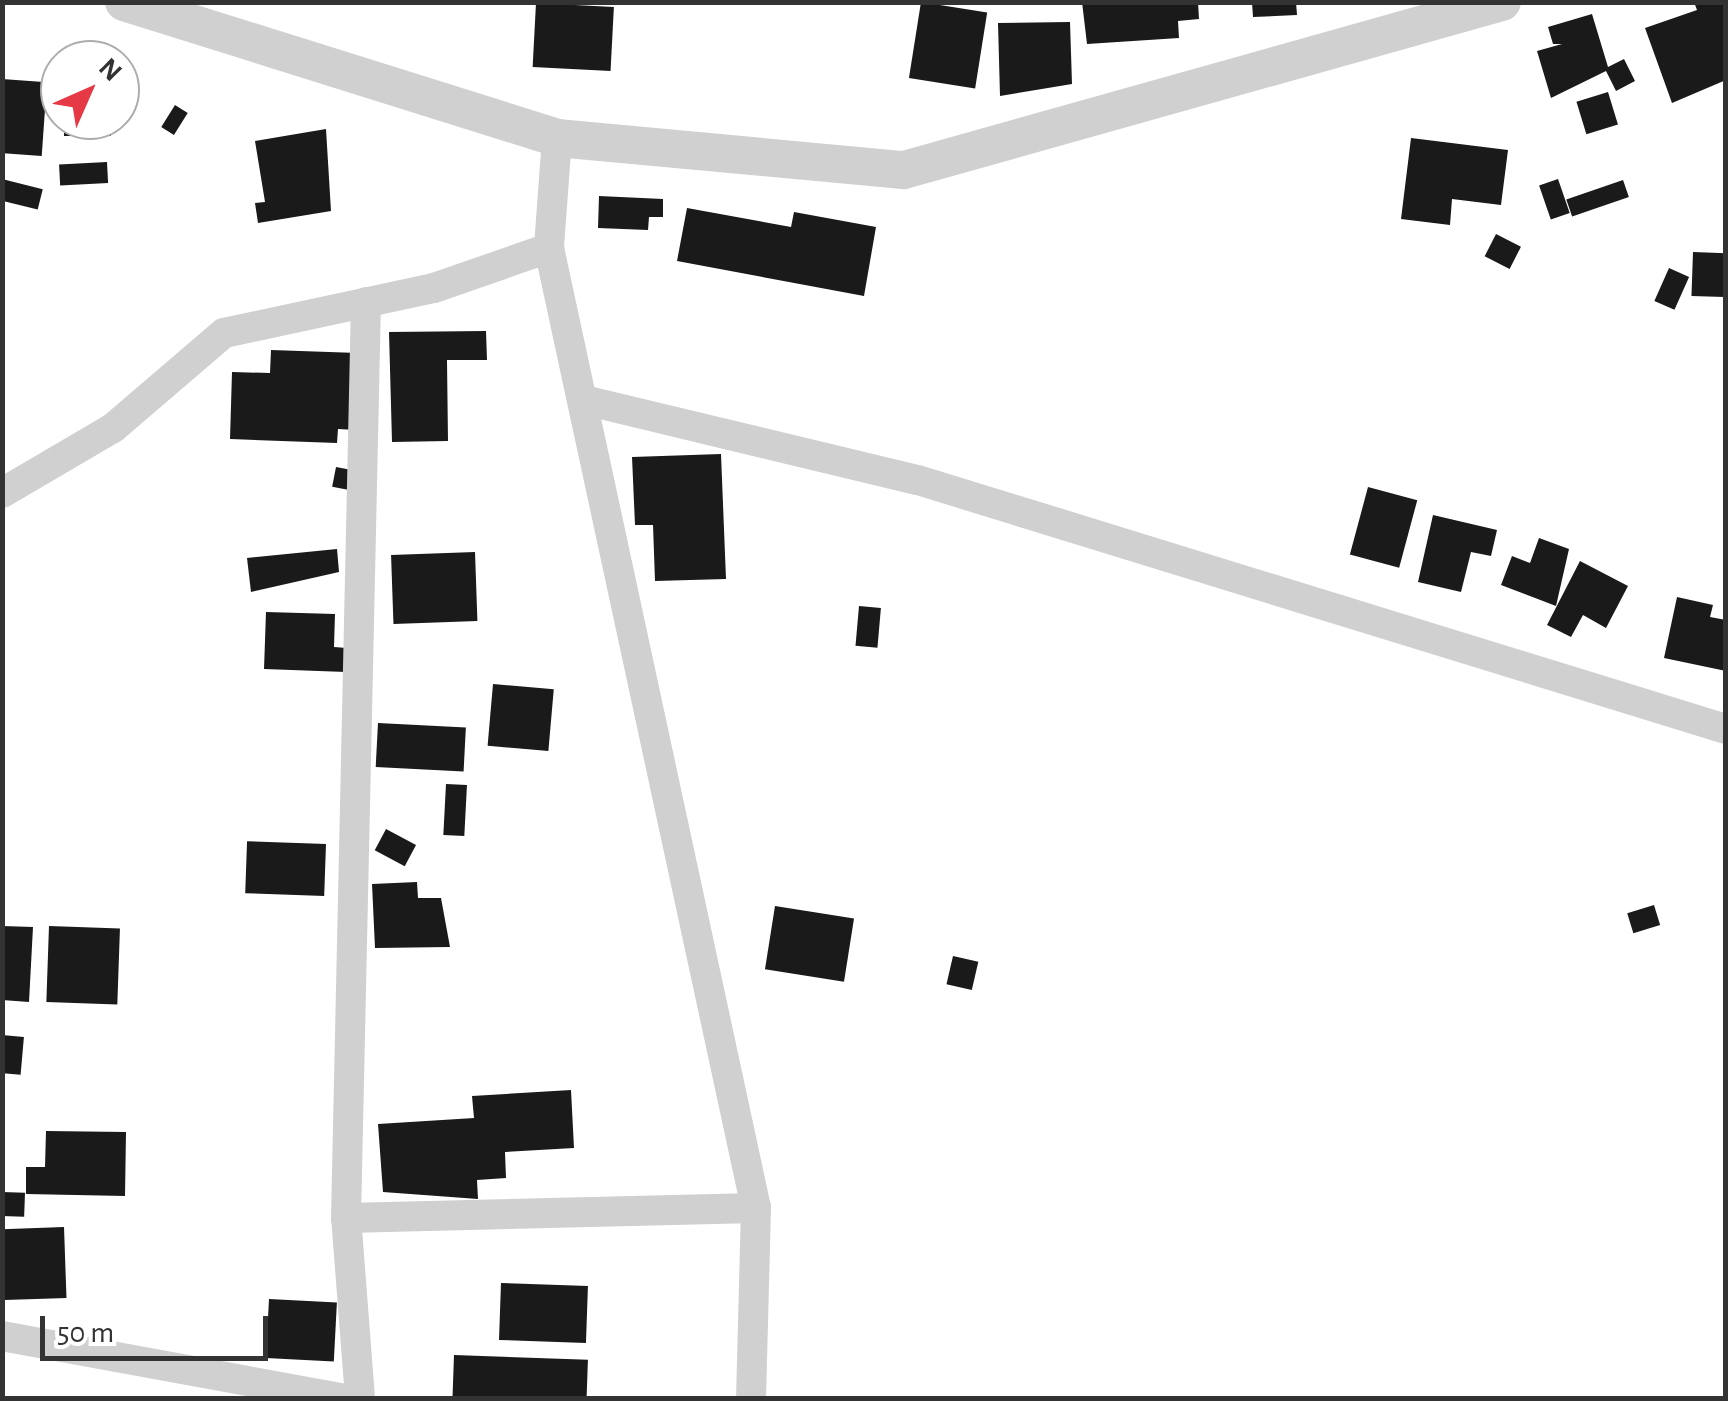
<!DOCTYPE html>
<html>
<head>
<meta charset="utf-8">
<style>
	body { margin:0 }
	#map { position:relative; width:1728px; height:1401px; overflow:hidden; background:#fff; font-family:"Alegreya Sans",sans-serif }
	div>[style] { position:absolute }
	[style*='--x'] { left:calc(var(--x)*1px); top:calc(var(--y)*1px); width:calc(var(--w)*1px); rotate:calc(var(--a)*1deg) }
	.building>* { inset:0; background:#1a1a1a; transform-origin:0 0 }
	.minor>* { height:30px; margin:-15px; padding:0 15px; transform-origin:15px; border-radius:15px; background:#d0d0d0 }
	.tertiary>* { height:38px; margin:-19px; padding:0 19px; transform-origin:19px; border-radius:19px; background:#d0d0d0 }
	span { translate:-50% -50%; white-space:nowrap; text-align:center; line-height:1.15; -webkit-text-stroke:10px #fff; paint-order:stroke }
	.frame { position:absolute; inset:0; border:5px solid #333; pointer-events:none }
	.north { position:absolute; left:40px; top:40px; width:100px; height:100px; box-sizing:border-box; background:#fff; border:2px solid #adadad; border-radius:50%; rotate:45deg; font-size:28px; font-weight:700; line-height:40px; text-align:center; color:#333 }
	.north::after { content:''; display:block; margin:auto; width:35px; height:45px; background:#e63946; clip-path:polygon(50% 0,100% 100%,50% 72%,0 100%) }
	.scale { position:absolute; left:40px; top:1316px; width:228px; height:45px; box-sizing:border-box; border:5px solid #333; border-top:0; padding-left:12px; font-size:30px; line-height:35px; white-space:nowrap; color:#333; -webkit-text-stroke:8px #fff; paint-order:stroke }
</style>
</head>
<body>
<div id="map">
	<div class="building">
		<div style="left:921px;top:2px;width:67px;height:77px;rotate:9deg"></div>
		<div style="clip-path:polygon(1082px 2px,1198px 2px,1199px 19px,1178px 21px,1179px 38px,1087px 44px)"></div>
		<div style="clip-path:polygon(1252px 2px,1296px 2px,1297px 15px,1253px 17px)"></div>
		<div style="clip-path:polygon(1694px 2px,1726px 2px,1726px 80px,1672px 103px,1645px 28px,1697px 10px)"></div>
		<div style="left:536px;top:3px;width:78px;height:64px;rotate:3deg"></div>
		<div style="clip-path:polygon(1592px 14px,1608px 67px,1624px 59px,1635px 81px,1616px 91px,1606px 71px,1551px 98px,1537px 51px,1562px 44px,1553px 44px,1548px 27px)"></div>
		<div style="clip-path:polygon(1070px 22px,1072px 84px,1000px 96px,998px 23px)"></div>
		<div style="left:2px;top:79px;width:45px;height:74px;rotate:4deg"></div>
		<div style="left:1608px;top:92px;width:34px;height:33px;rotate:73deg"></div>
		<div style="left:175px;top:105px;width:15px;height:26px;rotate:32deg"></div>
		<div style="left:64px;top:120px;width:47px;height:16px"></div>
		<div style="clip-path:polygon(326px 129px,331px 211px,258px 223px,255px 203px,265px 202px,255px 141px)"></div>
		<div style="clip-path:polygon(1411px 138px,1508px 150px,1501px 205px,1452px 199px,1450px 225px,1401px 219px)"></div>
		<div style="left:107px;top:162px;width:21px;height:48px;rotate:87deg"></div>
		<div style="left:2px;top:179px;width:42px;height:21px;rotate:14deg"></div>
		<div style="left:1558px;top:179px;width:36px;height:20px;rotate:71deg"></div>
		<div style="left:1623px;top:180px;width:18px;height:60px;rotate:71deg"></div>
		<div style="clip-path:polygon(599px 196px,663px 199px,663px 217px,649px 217px,648px 230px,598px 228px)"></div>
		<div style="clip-path:polygon(687px 208px,791px 227px,794px 212px,876px 227px,864px 296px,677px 261px)"></div>
		<div style="left:1496px;top:234px;width:28px;height:25px;rotate:27deg"></div>
		<div style="left:1693px;top:252px;width:33px;height:44px;rotate:2deg"></div>
		<div style="left:1669px;top:268px;width:22px;height:36px;rotate:24deg"></div>
		<div style="clip-path:polygon(486px 331px,487px 360px,447px 360px,448px 441px,392px 442px,389px 332px)"></div>
		<div style="clip-path:polygon(271px 350px,358px 353px,356px 430px,338px 429px,337px 443px,230px 439px,232px 372px,270px 373px)"></div>
		<div style="clip-path:polygon(721px 454px,726px 579px,655px 581px,653px 525px,635px 525px,632px 457px)"></div>
		<div style="left:336px;top:467px;width:16px;height:20px;rotate:11deg"></div>
		<div style="left:1368px;top:487px;width:51px;height:70px;rotate:15deg"></div>
		<div style="clip-path:polygon(1433px 515px,1497px 530px,1491px 556px,1471px 552px,1461px 592px,1418px 582px)"></div>
		<div style="clip-path:polygon(1539px 538px,1569px 549px,1556px 606px,1501px 585px,1512px 556px,1530px 563px)"></div>
		<div style="clip-path:polygon(337px 549px,339px 572px,251px 592px,247px 558px)"></div>
		<div style="left:475px;top:552px;width:69px;height:84px;rotate:88deg"></div>
		<div style="clip-path:polygon(1580px 561px,1628px 586px,1606px 628px,1583px 615px,1571px 637px,1547px 625px)"></div>
		<div style="clip-path:polygon(1677px 597px,1713px 605px,1710px 617px,1726px 620px,1726px 671px,1664px 658px)"></div>
		<div style="left:859px;top:606px;width:22px;height:40px;rotate:5deg"></div>
		<div style="clip-path:polygon(266px 612px,335px 614px,334px 647px,347px 648px,346px 672px,264px 669px)"></div>
		<div style="left:493px;top:684px;width:61px;height:62px;rotate:5deg"></div>
		<div style="left:378px;top:723px;width:88px;height:44px;rotate:3deg"></div>
		<div style="left:446px;top:784px;width:21px;height:51px;rotate:3deg"></div>
		<div style="left:386px;top:829px;width:34px;height:24px;rotate:28deg"></div>
		<div style="left:326px;top:844px;width:52px;height:79px;rotate:92deg"></div>
		<div style="clip-path:polygon(417px 882px,418px 898px,441px 898px,450px 947px,375px 948px,372px 884px)"></div>
		<div style="left:1654px;top:905px;width:21px;height:28px;rotate:73deg"></div>
		<div style="left:775px;top:906px;width:80px;height:64px;rotate:9deg"></div>
		<div style="clip-path:polygon(2px 926px,33px 927px,29px 1002px,2px 1000px)"></div>
		<div style="left:49px;top:926px;width:71px;height:76px;rotate:2deg"></div>
		<div style="left:953px;top:956px;width:26px;height:29px;rotate:13deg"></div>
		<div style="left:2px;top:1035px;width:22px;height:38px;rotate:5deg"></div>
		<div style="clip-path:polygon(571px 1090px,574px 1148px,505px 1152px,506px 1178px,477px 1180px,478px 1199px,383px 1192px,378px 1124px,474px 1118px,472px 1096px)"></div>
		<div style="clip-path:polygon(46px 1131px,126px 1132px,125px 1196px,26px 1194px,26px 1167px,45px 1167px)"></div>
		<div style="left:2px;top:1192px;width:23px;height:24px;rotate:2deg"></div>
		<div style="left:64px;top:1227px;width:71px;height:62px;rotate:88deg"></div>
		<div style="left:501px;top:1283px;width:87px;height:57px;rotate:2deg"></div>
		<div style="left:269px;top:1299px;width:68px;height:59px;rotate:3deg"></div>
		<div style="left:454px;top:1355px;width:134px;height:43px;rotate:2deg"></div>
	</div>
	<div class="minor">
		<div style="--x:557;--y:138;--w:110;--a:94.2"></div>
		<div style="--x:549;--y:248;--w:982;--a:77.83"></div>
		<div style="--x:756;--y:1208;--w:190;--a:91.5"></div>
		<div style="--x:584;--y:400;--w:343;--a:13.5"></div>
		<div style="--x:918;--y:480;--w:845;--a:17.13"></div>
		<div style="--x:2;--y:493;--w:129;--a:-30.4"></div>
		<div style="--x:113;--y:428;--w:146;--a:-40.6"></div>
		<div style="--x:224;--y:333;--w:215;--a:-12.1"></div>
		<div style="--x:434;--y:288;--w:122;--a:-19.2"></div>
		<div style="--x:346;--y:1218;--w:410;--a:-1.4"></div>
		<div style="--x:2;--y:1336;--w:344;--a:10.4"></div>
		<div style="--x:360;--y:1398;--w:181;--a:-94.4"></div>
		<div style="--x:346;--y:1218;--w:916;--a:-88.75"></div>
	</div>
	<div class="tertiary">
		<div style="--x:124;--y:2;--w:454;--a:17.4"></div>
		<div style="--x:557;--y:138;--w:348;--a:5.3"></div>
		<div style="--x:904;--y:170;--w:621;--a:-15.69"></div>
	</div>
	<div class="frame"></div>
	<div class="north">N</div>
	<div class="scale">50 m</div>
</div>
</body>
</html>
